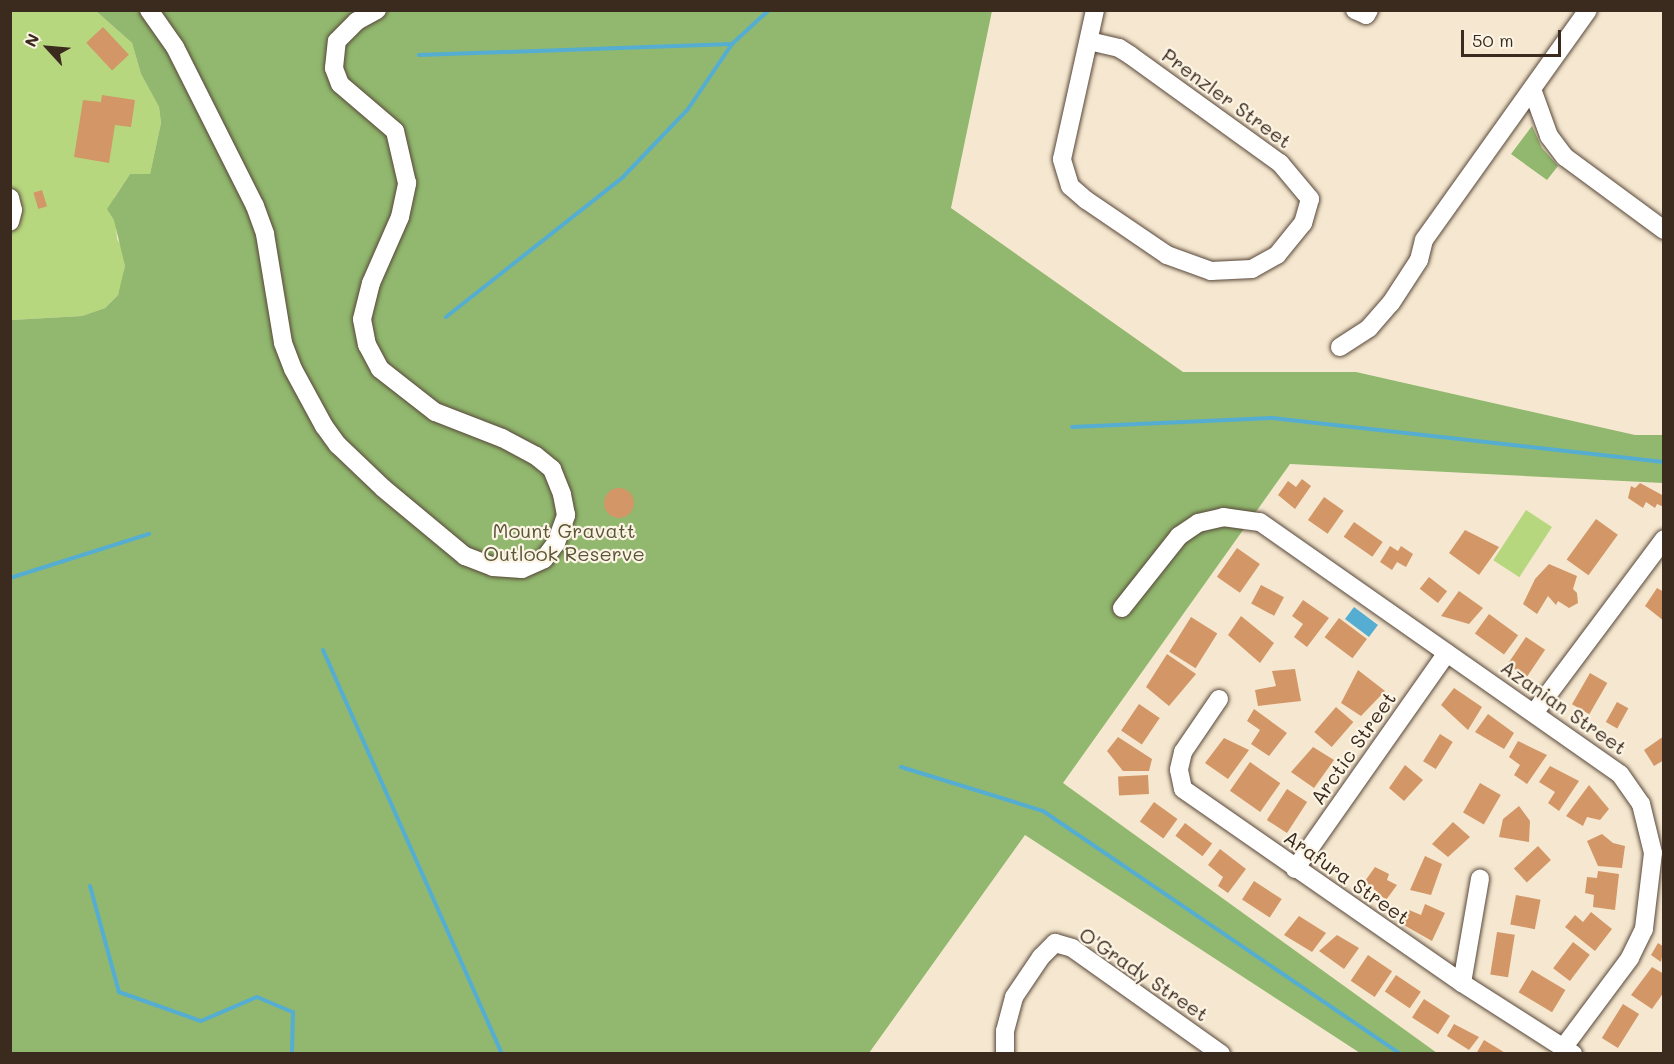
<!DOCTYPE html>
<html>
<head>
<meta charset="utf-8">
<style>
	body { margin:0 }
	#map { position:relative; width:1674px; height:1064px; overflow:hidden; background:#f6e8d0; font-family:Mali,sans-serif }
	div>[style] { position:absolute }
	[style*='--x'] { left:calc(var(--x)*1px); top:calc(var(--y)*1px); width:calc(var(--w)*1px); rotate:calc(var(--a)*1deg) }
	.green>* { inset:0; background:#b7d77f; transform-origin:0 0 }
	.forest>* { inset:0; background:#91b86e }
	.water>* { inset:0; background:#55add2; transform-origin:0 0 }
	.stream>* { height:4px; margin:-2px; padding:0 2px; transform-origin:2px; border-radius:2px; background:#55add2 }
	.building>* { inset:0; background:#d29667; transform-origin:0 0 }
	.round { border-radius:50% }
	.roads { filter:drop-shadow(0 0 2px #574639) drop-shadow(0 0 2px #574639) }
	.minor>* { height:18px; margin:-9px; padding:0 9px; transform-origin:9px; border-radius:9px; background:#fff }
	span { translate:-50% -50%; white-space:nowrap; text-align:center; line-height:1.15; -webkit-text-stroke:4.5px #fcf5e5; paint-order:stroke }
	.street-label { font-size:20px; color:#3b2a1e }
	.park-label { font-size:20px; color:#5a5536 }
	.frame { position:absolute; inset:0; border:12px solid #3b2a1e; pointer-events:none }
	.north { position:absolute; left:18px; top:18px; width:60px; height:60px; -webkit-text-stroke:4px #fcf5e5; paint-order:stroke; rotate:296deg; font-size:16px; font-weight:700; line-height:24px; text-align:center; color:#3b2a1e }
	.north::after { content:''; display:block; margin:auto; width:21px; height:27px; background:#3b2a1e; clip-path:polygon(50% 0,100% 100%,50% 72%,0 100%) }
	.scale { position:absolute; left:1461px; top:30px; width:100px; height:27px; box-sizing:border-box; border:3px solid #3b2a1e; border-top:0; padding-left:8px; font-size:18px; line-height:21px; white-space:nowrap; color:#3b2a1e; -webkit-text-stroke:4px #fcf5e5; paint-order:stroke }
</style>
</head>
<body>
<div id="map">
	<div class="green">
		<div style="clip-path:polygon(11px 11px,96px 11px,132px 43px,141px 74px,159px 107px,161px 123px,150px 174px,130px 174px,114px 198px,117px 239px,123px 249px,125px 266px,123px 279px,118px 295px,105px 308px,82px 316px,11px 320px)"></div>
		<div style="left:1526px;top:510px;width:31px;height:60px;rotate:33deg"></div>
	</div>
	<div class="forest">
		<div style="clip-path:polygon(96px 11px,992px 11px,951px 208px,1183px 372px,1356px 372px,1635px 435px,1663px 435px,1663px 483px,1290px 464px,1063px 783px,1437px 1053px,1360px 1053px,1025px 835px,869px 1053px,11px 1054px,11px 320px,82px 316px,105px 308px,118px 295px,125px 266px,114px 220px,107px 209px,130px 174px,150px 174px,161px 123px,159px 107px,141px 74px,132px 43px)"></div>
		<div style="clip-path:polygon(1532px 126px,1542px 148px,1558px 166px,1547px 180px,1511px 154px)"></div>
	</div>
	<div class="water">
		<div style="left:1354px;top:607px;width:30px;height:15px;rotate:37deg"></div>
	</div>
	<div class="stream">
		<div style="--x:419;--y:55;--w:313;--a:-2"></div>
		<div style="--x:446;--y:317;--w:226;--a:-38.3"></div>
		<div style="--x:623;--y:177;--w:94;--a:-46.3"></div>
		<div style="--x:688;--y:109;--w:78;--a:-55.9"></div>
		<div style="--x:732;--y:44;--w:50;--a:-42.6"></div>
		<div style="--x:1072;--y:427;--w:200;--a:-2.6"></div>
		<div style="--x:1272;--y:418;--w:394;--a:6.4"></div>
		<div style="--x:10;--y:578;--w:146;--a:-17.6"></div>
		<div style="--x:323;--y:650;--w:442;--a:66.1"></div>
		<div style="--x:901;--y:767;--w:149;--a:17.2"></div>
		<div style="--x:1043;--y:811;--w:432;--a:34.2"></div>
		<div style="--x:90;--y:886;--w:110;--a:74.7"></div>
		<div style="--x:119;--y:992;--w:87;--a:19.5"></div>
		<div style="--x:201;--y:1021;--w:61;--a:-23.2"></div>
		<div style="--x:257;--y:997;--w:39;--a:23"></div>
		<div style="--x:293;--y:1012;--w:42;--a:91.4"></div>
	</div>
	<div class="building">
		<div style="left:103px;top:27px;width:38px;height:23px;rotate:47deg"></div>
		<div style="clip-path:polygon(102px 95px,135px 100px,131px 127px,115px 125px,109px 163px,74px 157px,83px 100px,101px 102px)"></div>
		<div style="left:42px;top:190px;width:17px;height:9px;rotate:73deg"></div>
		<div style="clip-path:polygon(1302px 479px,1311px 486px,1295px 509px,1278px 495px,1288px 481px,1296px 487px)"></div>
		<div style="clip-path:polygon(1640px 483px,1664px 496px,1664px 507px,1657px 504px,1655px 508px,1646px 502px,1643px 508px,1628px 498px,1631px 486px,1635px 488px)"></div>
		<div class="round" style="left:604px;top:488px;width:30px;height:30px"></div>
		<div style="left:1324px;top:497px;width:24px;height:28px;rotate:35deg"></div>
		<div style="left:1596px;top:519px;width:27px;height:50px;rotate:36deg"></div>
		<div style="left:1354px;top:522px;width:35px;height:18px;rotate:35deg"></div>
		<div style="clip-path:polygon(1465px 530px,1499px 547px,1479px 575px,1449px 553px)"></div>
		<div style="clip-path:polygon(1390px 546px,1398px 551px,1401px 546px,1413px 554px,1406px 567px,1397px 562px,1392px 570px,1380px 562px)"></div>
		<div style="left:1237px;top:548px;width:28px;height:35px;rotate:35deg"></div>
		<div style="clip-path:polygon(1549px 564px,1577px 576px,1573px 589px,1577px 593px,1578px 603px,1569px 608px,1558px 601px,1556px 605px,1548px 596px,1537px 614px,1523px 604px,1535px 579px)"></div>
		<div style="left:1429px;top:577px;width:23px;height:15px;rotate:38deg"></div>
		<div style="left:1261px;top:585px;width:26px;height:21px;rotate:28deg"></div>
		<div style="clip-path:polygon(1657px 588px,1664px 592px,1664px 621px,1645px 606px)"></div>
		<div style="clip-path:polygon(1459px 591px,1483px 608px,1469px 624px,1441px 616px)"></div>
		<div style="clip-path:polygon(1303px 600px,1329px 618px,1307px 647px,1294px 637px,1303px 624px,1292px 616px)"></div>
		<div style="left:1489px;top:614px;width:36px;height:24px;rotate:36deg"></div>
		<div style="clip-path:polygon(1241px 616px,1274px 643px,1260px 663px,1228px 635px)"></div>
		<div style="left:1191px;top:617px;width:31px;height:41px;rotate:32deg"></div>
		<div style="left:1339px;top:618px;width:35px;height:24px;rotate:37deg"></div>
		<div style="left:1526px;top:637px;width:23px;height:33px;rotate:34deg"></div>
		<div style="clip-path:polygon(1167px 654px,1196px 674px,1169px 706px,1146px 687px)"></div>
		<div style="clip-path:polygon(1295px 669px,1301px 701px,1258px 706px,1255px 690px,1276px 686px,1272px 671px)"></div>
		<div style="clip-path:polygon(1358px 670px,1385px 691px,1361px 716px,1341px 703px)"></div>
		<div style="left:1590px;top:673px;width:20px;height:36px;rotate:30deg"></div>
		<div style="clip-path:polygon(1454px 688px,1482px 707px,1468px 730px,1441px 705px)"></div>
		<div style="left:1617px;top:702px;width:13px;height:23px;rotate:29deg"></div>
		<div style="left:1139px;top:704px;width:25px;height:32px;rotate:34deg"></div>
		<div style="left:1336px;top:707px;width:23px;height:33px;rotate:41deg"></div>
		<div style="clip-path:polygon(1254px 709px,1287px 733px,1269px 756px,1251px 744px,1260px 730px,1247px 721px)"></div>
		<div style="clip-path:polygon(1488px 714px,1514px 733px,1504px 749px,1475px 732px)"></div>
		<div style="left:1440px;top:734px;width:15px;height:32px;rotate:32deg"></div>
		<div style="clip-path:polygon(1664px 736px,1664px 760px,1654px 766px,1644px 750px)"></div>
		<div style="clip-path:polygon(1118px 737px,1152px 759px,1149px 771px,1123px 771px,1107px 751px)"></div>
		<div style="clip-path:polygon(1224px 738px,1249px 750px,1228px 779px,1205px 763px)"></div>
		<div style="clip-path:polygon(1518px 741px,1547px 755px,1527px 784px,1514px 775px,1520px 765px,1509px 757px)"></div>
		<div style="clip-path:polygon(1313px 747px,1334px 760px,1314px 788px,1291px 772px)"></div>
		<div style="left:1250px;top:762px;width:37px;height:35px;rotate:35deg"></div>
		<div style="clip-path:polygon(1405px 765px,1423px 780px,1404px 801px,1389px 788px)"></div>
		<div style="clip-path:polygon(1550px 766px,1579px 781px,1559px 811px,1548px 803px,1555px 792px,1539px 782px)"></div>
		<div style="left:1148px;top:775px;width:19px;height:30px;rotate:87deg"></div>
		<div style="left:1480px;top:783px;width:24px;height:34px;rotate:30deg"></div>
		<div style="clip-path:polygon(1589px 785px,1609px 809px,1600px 820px,1587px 817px,1583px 826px,1566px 816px)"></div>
		<div style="left:1287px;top:789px;width:24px;height:37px;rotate:33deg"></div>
		<div style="left:1154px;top:802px;width:29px;height:24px;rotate:36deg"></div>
		<div style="clip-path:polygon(1519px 806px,1530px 821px,1529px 842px,1499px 837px,1503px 819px)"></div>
		<div style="clip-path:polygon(1453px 822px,1470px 837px,1448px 857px,1432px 844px)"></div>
		<div style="left:1185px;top:823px;width:34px;height:16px;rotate:37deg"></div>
		<div style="clip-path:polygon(1602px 834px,1613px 843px,1625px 846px,1622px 868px,1598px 866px,1587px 841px)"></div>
		<div style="left:1538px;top:846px;width:19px;height:33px;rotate:47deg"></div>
		<div style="clip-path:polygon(1220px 849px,1246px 869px,1228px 893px,1218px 886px,1223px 877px,1208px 865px)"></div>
		<div style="clip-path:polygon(1425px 856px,1442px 864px,1431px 895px,1410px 890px)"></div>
		<div style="clip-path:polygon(1375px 867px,1389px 874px,1387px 880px,1397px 885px,1386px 900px,1365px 881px)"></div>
		<div style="clip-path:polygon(1598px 871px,1619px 874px,1615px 910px,1593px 907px,1594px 895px,1585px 893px,1587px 877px,1597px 878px)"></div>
		<div style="left:1254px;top:881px;width:33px;height:22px;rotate:33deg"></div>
		<div style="left:1516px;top:895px;width:25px;height:30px;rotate:11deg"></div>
		<div style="clip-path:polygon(1425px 904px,1445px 913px,1432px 941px,1402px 924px,1409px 910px,1421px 915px)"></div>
		<div style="clip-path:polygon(1591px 912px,1612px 929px,1595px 951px,1565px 927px,1575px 915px,1583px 922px)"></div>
		<div style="clip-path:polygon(1299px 916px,1326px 933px,1312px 952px,1284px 935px)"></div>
		<div style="left:1497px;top:932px;width:18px;height:43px;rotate:9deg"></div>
		<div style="clip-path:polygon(1337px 935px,1359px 948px,1344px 969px,1319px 951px)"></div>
		<div style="left:1573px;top:942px;width:21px;height:33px;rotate:37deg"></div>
		<div style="clip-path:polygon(1658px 943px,1664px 947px,1661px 962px,1651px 955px)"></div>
		<div style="left:1368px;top:955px;width:29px;height:31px;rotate:34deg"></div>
		<div style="clip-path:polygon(1652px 967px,1664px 974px,1664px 992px,1652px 1009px,1631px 995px)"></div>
		<div style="left:1532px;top:970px;width:39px;height:26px;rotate:31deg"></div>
		<div style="left:1396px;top:975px;width:30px;height:20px;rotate:34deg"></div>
		<div style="left:1424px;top:999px;width:31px;height:22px;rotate:33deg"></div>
		<div style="left:1623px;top:1004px;width:19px;height:40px;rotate:32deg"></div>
		<div style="clip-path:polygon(1454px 1024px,1479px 1037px,1469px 1050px,1447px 1036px)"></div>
		<div style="clip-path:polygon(1484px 1040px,1507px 1054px,1476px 1054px)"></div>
	</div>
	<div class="roads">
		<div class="minor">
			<div style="--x:149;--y:10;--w:45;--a:54.9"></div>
			<div style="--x:175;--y:47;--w:178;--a:63.3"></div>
			<div style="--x:255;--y:206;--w:30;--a:70"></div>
			<div style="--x:265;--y:234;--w:110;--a:80.6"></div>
			<div style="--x:283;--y:343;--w:28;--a:69"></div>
			<div style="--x:293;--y:369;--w:65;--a:61.5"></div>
			<div style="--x:324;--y:426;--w:24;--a:54"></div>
			<div style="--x:338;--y:445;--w:62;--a:43.7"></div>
			<div style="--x:383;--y:488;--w:107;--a:39.7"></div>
			<div style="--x:465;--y:556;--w:30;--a:21"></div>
			<div style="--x:493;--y:567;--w:29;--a:4"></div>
			<div style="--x:522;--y:569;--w:24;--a:-24"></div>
			<div style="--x:544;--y:559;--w:20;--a:-53"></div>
			<div style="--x:556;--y:543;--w:30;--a:-70"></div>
			<div style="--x:566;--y:515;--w:21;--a:-101"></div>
			<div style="--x:562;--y:494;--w:27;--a:-112"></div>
			<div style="--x:552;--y:469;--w:21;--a:-141"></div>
			<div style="--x:536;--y:456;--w:38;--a:-152"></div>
			<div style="--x:502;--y:438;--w:72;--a:-158.8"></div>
			<div style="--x:435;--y:412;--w:70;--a:-142"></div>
			<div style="--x:380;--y:369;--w:27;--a:-118"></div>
			<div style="--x:367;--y:345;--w:26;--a:-101"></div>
			<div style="--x:362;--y:319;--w:37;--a:-76"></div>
			<div style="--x:371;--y:283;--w:72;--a:-66.3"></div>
			<div style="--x:400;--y:217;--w:35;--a:-78"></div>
			<div style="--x:407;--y:183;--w:53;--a:-103"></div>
			<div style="--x:395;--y:131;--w:72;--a:-139.5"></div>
			<div style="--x:340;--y:84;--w:17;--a:-111"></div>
			<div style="--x:334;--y:68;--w:27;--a:-84"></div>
			<div style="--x:337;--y:41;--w:28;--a:-45"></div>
			<div style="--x:357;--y:21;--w:23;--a:-29"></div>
			<div style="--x:1355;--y:10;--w:12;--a:24"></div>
			<div style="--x:1366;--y:15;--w:6;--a:-59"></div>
			<div style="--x:1089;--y:41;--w:31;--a:13"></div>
			<div style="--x:1119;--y:48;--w:13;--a:32"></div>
			<div style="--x:1130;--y:55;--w:185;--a:35.8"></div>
			<div style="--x:1280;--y:163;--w:47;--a:50.2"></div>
			<div style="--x:1310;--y:199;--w:25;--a:106"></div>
			<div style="--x:1303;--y:223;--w:41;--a:129.1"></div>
			<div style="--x:1277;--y:255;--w:29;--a:151"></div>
			<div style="--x:1252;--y:269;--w:41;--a:177.2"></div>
			<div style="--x:1211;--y:271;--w:47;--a:-160"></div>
			<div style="--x:1167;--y:255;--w:98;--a:-145.8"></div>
			<div style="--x:1086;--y:200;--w:21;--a:-139"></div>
			<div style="--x:1070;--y:186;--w:28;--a:-107"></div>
			<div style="--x:1062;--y:159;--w:153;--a:-77.5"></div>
			<div style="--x:1532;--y:89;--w:50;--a:70.1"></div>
			<div style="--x:1549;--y:136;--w:26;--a:53"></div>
			<div style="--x:1565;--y:157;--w:123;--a:36.4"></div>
			<div style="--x:10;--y:198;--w:12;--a:76"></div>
			<div style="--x:13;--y:210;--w:12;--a:104"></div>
			<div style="--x:1340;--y:347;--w:35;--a:-33"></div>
			<div style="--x:1369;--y:328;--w:33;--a:-49"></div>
			<div style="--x:1391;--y:303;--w:51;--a:-56.9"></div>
			<div style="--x:1419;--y:260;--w:21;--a:-76"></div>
			<div style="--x:1424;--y:240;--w:282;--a:-54.5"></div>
			<div style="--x:1122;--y:608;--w:92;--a:-51.6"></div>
			<div style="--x:1179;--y:536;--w:23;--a:-34"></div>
			<div style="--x:1198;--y:523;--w:26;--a:-13"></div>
			<div style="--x:1223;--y:517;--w:37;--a:8"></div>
			<div style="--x:1260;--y:522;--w:439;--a:35"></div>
			<div style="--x:1620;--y:774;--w:37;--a:55"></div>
			<div style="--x:1641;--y:804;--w:50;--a:76.2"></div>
			<div style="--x:1653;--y:853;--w:77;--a:96.8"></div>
			<div style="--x:1644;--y:929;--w:32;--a:116"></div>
			<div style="--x:1630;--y:958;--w:112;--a:126.7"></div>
			<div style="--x:1219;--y:699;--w:64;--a:124.2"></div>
			<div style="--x:1183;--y:752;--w:18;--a:103"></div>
			<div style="--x:1179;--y:770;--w:19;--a:78"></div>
			<div style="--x:1183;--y:789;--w:340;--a:34.8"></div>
			<div style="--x:1462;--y:983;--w:132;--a:32.6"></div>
			<div style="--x:1534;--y:713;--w:217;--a:-53.2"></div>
			<div style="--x:1295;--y:869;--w:264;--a:-54.9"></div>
			<div style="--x:1462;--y:983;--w:106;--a:-80.2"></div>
			<div style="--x:1005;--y:1054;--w:23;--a:-90"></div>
			<div style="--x:1005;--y:1031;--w:35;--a:-75"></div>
			<div style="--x:1014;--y:997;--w:48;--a:-56"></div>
			<div style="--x:1041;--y:957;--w:20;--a:-45"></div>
			<div style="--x:1055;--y:943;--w:18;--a:16"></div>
			<div style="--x:1072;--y:948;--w:183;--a:35.4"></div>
		</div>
	</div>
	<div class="street-label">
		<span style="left:1227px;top:98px;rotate:36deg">Prenzler Street</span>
		<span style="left:1564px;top:707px;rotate:35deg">Azanian Street</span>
		<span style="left:1353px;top:748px;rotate:-55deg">Arctic Street</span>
		<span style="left:1347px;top:877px;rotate:35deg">Arafura Street</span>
		<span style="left:1144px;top:974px;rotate:34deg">O'Grady Street</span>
	</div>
	<div class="park-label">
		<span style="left:564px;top:542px">Mount Gravatt<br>Outlook Reserve</span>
	</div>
	<div class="frame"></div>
	<div class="north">N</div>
	<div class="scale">50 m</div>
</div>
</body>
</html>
